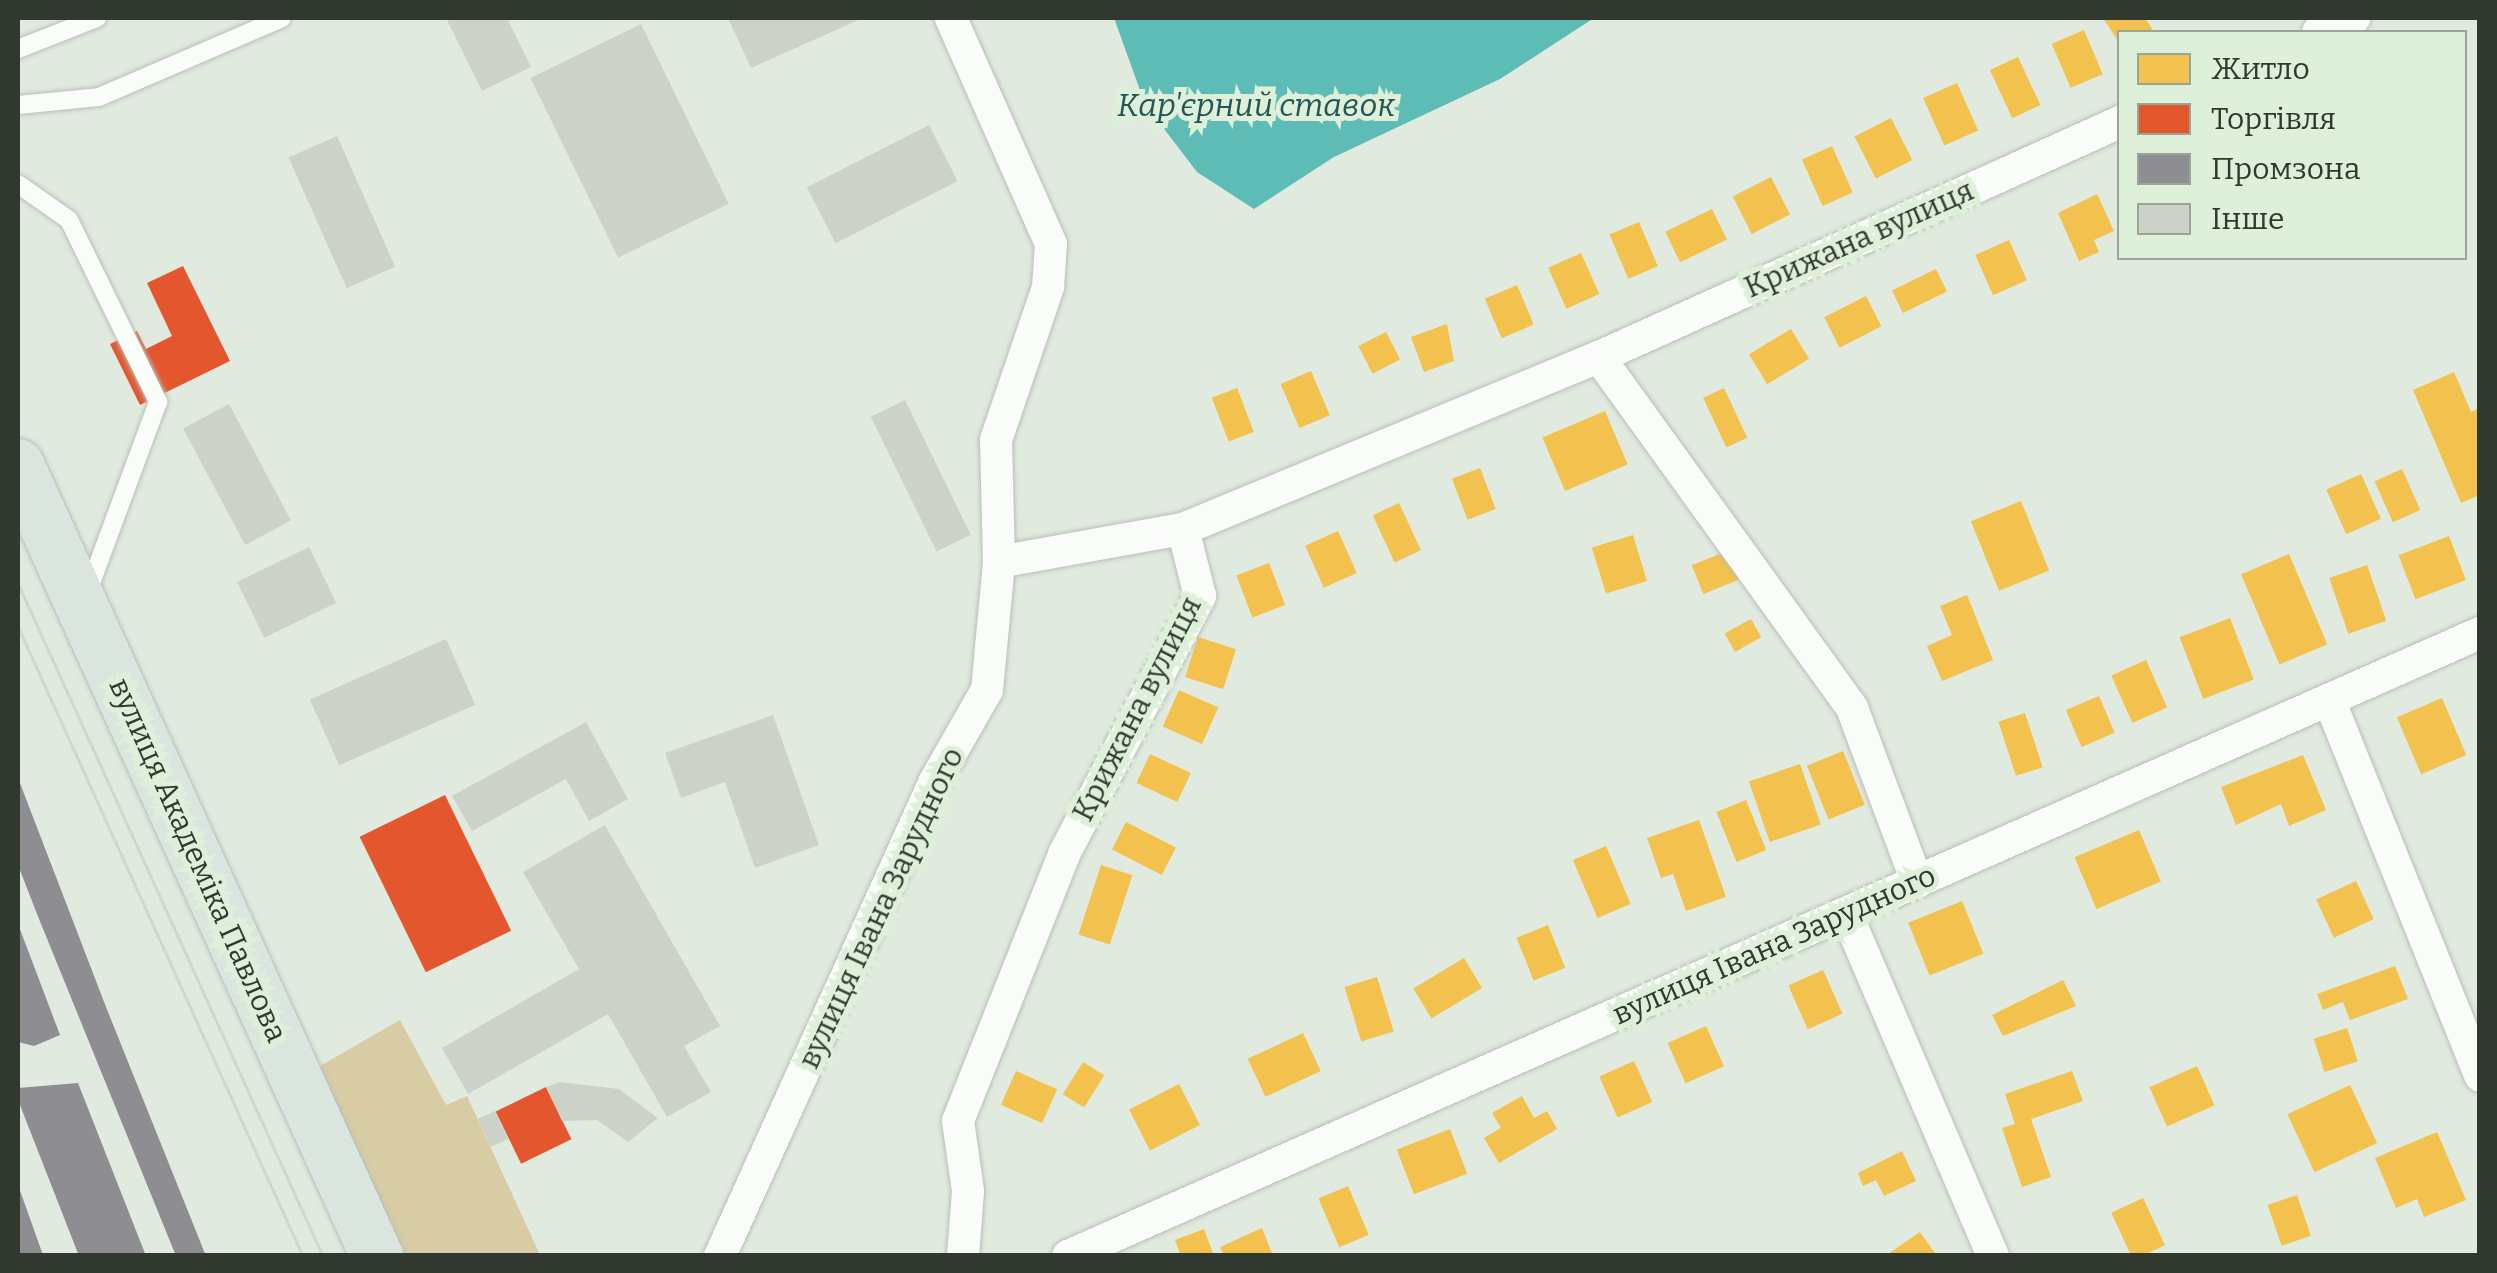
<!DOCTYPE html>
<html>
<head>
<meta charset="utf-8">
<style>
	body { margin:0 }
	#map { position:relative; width:2497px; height:1273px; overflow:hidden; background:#e1eadf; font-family:Bitter,serif }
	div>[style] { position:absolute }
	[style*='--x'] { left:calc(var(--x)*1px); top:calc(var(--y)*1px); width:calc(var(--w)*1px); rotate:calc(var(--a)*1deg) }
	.green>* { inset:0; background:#d7cca4 }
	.water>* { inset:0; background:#5ebcb6 }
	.homes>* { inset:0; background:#f2c14e; transform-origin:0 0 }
	.shops>* { inset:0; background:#e4572e; transform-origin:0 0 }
	.industry>* { inset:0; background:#8d8d92 }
	.building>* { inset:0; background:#cdd2c8; transform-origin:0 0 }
	.roads { filter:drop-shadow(0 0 2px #b8c0b7) drop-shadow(0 0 2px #b8c0b7) }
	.lane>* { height:18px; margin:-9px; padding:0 9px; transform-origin:9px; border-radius:9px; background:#fafcfa }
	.street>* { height:32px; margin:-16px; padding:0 16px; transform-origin:16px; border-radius:16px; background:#fafcfa }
	.primary>* { height:52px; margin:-26px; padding:0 26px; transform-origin:26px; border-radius:26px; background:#dbe5e0 }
	.tram>* { height:2.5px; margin:-1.25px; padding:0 1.25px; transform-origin:1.25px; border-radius:1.25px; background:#d3d5d1 }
	span { translate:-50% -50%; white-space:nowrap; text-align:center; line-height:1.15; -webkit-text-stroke:10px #deefda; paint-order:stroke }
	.street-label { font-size:30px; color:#313830 }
	.water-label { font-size:32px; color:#235654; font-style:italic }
	.frame { position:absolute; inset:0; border:20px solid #313830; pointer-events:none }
	.legend { position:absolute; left:2117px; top:30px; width:350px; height:230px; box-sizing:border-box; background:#deefda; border:2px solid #99a696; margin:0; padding:12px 18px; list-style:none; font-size:30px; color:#313830 }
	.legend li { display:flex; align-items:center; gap:20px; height:50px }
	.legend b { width:50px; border:2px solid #99a696 }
</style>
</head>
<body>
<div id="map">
	<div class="green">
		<div style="clip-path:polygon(400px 1020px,446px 1105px,467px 1096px,540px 1255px,403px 1255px,320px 1066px)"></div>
	</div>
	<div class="water">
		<div style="clip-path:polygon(1114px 18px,1594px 18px,1500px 79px,1334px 157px,1254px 209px,1197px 172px,1145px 104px)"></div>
	</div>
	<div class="homes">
		<div style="clip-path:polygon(2103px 18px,2145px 18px,2154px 32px,2120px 32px,2120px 44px)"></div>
		<div style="left:2084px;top:30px;width:48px;height:35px;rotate:67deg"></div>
		<div style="left:2018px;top:57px;width:53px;height:31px;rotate:65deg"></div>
		<div style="left:1957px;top:83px;width:52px;height:37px;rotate:66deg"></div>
		<div style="left:1891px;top:118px;width:47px;height:41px;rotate:63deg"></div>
		<div style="left:1832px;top:146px;width:51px;height:33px;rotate:66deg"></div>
		<div style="left:1771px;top:177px;width:42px;height:43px;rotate:63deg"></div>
		<div style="clip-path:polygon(2097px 194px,2114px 231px,2094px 240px,2099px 252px,2079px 261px,2058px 213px)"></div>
		<div style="left:1712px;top:209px;width:34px;height:52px;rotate:64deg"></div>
		<div style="left:1639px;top:222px;width:48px;height:32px;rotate:67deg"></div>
		<div style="left:2009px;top:240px;width:44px;height:37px;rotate:66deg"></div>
		<div style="left:1581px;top:253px;width:45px;height:36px;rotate:66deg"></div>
		<div style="left:1936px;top:269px;width:25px;height:49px;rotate:64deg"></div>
		<div style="left:1517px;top:285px;width:43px;height:35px;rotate:67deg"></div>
		<div style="left:1866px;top:296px;width:34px;height:47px;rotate:63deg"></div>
		<div style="clip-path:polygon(1447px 324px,1454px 361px,1424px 372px,1411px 337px)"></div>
		<div style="left:1791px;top:329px;width:35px;height:49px;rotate:59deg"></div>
		<div style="left:1386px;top:332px;width:31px;height:31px;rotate:63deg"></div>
		<div style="left:1311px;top:371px;width:48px;height:33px;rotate:67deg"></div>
		<div style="clip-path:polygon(2454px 372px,2471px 412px,2480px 408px,2480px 495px,2461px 503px,2413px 390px)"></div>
		<div style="left:1237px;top:388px;width:47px;height:27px;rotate:69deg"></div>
		<div style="left:1724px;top:388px;width:55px;height:23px;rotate:65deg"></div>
		<div style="left:1605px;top:411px;width:58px;height:68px;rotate:67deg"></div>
		<div style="left:1480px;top:468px;width:44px;height:30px;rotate:69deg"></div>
		<div style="left:2402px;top:469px;width:45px;height:30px;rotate:66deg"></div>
		<div style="left:2361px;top:474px;width:49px;height:38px;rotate:66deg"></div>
		<div style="left:2021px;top:501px;width:75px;height:54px;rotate:68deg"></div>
		<div style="left:1399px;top:503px;width:52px;height:29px;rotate:65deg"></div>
		<div style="left:1338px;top:531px;width:46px;height:36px;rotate:66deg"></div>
		<div style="left:1633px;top:535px;width:48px;height:43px;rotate:73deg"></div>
		<div style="left:2449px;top:536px;width:47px;height:54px;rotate:69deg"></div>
		<div style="left:1727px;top:551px;width:31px;height:38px;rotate:68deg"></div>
		<div style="left:2289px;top:554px;width:98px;height:52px;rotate:67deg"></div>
		<div style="left:1269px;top:563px;width:45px;height:35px;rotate:69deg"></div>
		<div style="left:2367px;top:565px;width:59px;height:40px;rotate:71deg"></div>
		<div style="clip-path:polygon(1967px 595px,1993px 660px,1942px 681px,1927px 646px,1952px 635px,1940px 606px)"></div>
		<div style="left:2230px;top:618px;width:66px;height:54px;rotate:69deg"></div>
		<div style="left:1751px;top:619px;width:21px;height:30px;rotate:61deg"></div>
		<div style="left:1198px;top:637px;width:40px;height:42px;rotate:18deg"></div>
		<div style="left:2146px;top:660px;width:52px;height:38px;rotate:66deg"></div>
		<div style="left:1179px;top:690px;width:43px;height:40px;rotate:24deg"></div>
		<div style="left:2099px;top:696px;width:40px;height:36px;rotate:67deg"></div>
		<div style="left:2442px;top:698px;width:62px;height:49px;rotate:67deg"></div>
		<div style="left:2025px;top:713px;width:57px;height:28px;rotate:72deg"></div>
		<div style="left:1843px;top:751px;width:58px;height:39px;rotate:68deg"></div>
		<div style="left:1150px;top:754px;width:45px;height:32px;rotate:25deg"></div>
		<div style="clip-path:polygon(2303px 755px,2326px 810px,2289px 826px,2281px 804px,2236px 825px,2221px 787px)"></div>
		<div style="left:1800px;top:764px;width:64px;height:54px;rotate:71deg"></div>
		<div style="left:1746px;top:800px;width:54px;height:32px;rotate:68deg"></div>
		<div style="clip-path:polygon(1699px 820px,1726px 897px,1686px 911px,1673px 874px,1661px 878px,1647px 838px)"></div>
		<div style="left:1126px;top:822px;width:56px;height:31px;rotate:27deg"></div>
		<div style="left:2139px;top:830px;width:56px;height:70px;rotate:67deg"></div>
		<div style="left:1606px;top:846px;width:63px;height:36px;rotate:67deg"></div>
		<div style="left:1101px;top:865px;width:33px;height:73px;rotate:18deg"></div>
		<div style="left:2356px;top:881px;width:42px;height:44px;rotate:65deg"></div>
		<div style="left:1962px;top:901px;width:57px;height:58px;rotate:68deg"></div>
		<div style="left:1548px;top:925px;width:46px;height:34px;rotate:68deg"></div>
		<div style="left:1464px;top:958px;width:35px;height:59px;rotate:59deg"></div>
		<div style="clip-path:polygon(2395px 966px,2408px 999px,2350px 1020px,2343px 1002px,2323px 1010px,2317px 994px)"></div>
		<div style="left:1823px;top:970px;width:48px;height:38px;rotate:66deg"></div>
		<div style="left:1377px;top:977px;width:57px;height:34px;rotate:73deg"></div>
		<div style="clip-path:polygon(2063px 980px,2076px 1006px,2003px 1036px,1992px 1015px)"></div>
		<div style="left:1706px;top:1026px;width:44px;height:42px;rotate:66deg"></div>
		<div style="left:2347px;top:1028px;width:35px;height:35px;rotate:72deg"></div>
		<div style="left:1303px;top:1033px;width:42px;height:61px;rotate:65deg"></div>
		<div style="left:1634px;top:1061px;width:45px;height:38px;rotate:66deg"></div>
		<div style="left:1083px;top:1062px;width:25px;height:38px;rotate:32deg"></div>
		<div style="left:2197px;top:1066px;width:43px;height:52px;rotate:66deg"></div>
		<div style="left:1016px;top:1071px;width:45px;height:37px;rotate:24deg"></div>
		<div style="clip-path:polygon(2072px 1071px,2083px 1101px,2031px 1119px,2051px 1177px,2022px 1187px,2002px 1128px,2015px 1124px,2005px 1094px)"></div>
		<div style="left:1179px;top:1084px;width:46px;height:56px;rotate:63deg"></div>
		<div style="left:2350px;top:1085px;width:64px;height:69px;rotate:65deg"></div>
		<div style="clip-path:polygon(1522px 1096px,1534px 1118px,1547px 1111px,1557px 1129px,1499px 1163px,1484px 1138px,1501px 1128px,1492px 1113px)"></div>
		<div style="left:1450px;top:1129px;width:48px;height:57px;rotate:69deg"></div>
		<div style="clip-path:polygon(2437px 1132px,2466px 1200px,2424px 1217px,2417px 1199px,2396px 1208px,2375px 1158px)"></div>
		<div style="clip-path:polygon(1902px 1151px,1916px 1181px,1884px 1196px,1876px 1180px,1863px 1186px,1858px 1173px)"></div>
		<div style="left:1348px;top:1186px;width:53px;height:32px;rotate:67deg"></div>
		<div style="left:2297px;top:1195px;width:43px;height:31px;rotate:71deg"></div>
		<div style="left:2143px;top:1198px;width:52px;height:35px;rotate:65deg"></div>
		<div style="clip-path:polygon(1262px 1228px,1273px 1256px,1224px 1256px,1220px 1247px)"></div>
		<div style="clip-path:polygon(1204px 1229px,1214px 1256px,1181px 1256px,1175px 1240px)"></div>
		<div style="clip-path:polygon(1920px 1232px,1937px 1256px,1885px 1256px)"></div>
	</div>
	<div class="shops">
		<div style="clip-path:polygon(183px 266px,230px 361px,140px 405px,110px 344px,137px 331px,146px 349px,172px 336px,147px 283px)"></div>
		<div style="left:445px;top:795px;width:151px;height:95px;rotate:64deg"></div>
		<div style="left:546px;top:1087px;width:58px;height:56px;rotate:64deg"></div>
	</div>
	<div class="industry">
		<div style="clip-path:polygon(18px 778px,106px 1007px,206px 1256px,176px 1256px,37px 914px,18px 865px)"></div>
		<div style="clip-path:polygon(18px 924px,60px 1035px,34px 1046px,18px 1042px)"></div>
		<div style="clip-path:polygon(78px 1083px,146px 1256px,79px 1256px,18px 1100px,18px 1088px)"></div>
		<div style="clip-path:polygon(18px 1185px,43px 1255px,18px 1256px)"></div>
	</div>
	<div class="building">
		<div style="clip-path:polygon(446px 18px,507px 18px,531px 67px,482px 91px)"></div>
		<div style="clip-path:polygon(728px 18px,863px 18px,751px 68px)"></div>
		<div style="left:641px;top:24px;width:200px;height:123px;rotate:64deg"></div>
		<div style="left:929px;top:125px;width:63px;height:137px;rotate:63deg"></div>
		<div style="left:337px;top:136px;width:143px;height:53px;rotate:66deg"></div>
		<div style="left:905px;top:400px;width:150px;height:38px;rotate:64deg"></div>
		<div style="left:229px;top:404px;width:132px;height:52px;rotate:62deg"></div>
		<div style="left:309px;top:547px;width:62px;height:80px;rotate:64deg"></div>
		<div style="left:446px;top:639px;width:72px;height:149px;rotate:66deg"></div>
		<div style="clip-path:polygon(773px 715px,819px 845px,755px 868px,725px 782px,681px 798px,665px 753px)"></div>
		<div style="clip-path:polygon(586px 722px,628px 799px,589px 821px,566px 779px,472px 831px,452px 796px)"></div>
		<div style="clip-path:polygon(605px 825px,720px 1026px,684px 1046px,711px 1092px,667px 1117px,608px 1014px,468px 1094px,442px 1048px,579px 969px,523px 872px)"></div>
		<div style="clip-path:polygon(560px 1082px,619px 1089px,658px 1118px,628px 1142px,597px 1120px,562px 1121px,546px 1087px)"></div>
		<div style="left:495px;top:1111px;width:31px;height:19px;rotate:65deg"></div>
	</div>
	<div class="roads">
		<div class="lane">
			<div style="--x:18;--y:49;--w:85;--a:-21.4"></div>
			<div style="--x:18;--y:105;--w:81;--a:-5.6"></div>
			<div style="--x:99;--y:97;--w:199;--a:-23.3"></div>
			<div style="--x:18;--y:184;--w:62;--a:35.2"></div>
			<div style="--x:69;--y:220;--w:203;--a:63.9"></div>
			<div style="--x:158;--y:402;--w:202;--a:110.3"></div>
		</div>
		<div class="street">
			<div style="--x:2318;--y:32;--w:39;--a:-21"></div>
			<div style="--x:1599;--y:357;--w:433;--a:54.2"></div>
			<div style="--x:1852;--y:708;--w:186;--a:69.5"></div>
			<div style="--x:999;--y:562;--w:187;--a:-10.2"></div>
			<div style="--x:2330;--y:702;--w:403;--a:68.1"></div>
			<div style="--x:1846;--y:913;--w:373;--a:66.8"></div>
			<div style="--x:720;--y:1256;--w:521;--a:-65.65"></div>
			<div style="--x:935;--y:781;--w:105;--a:-60.3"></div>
			<div style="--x:987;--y:690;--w:129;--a:-84.6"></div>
			<div style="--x:999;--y:562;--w:122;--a:-91.4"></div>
			<div style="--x:996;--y:440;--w:162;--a:-71.2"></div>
			<div style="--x:1048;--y:287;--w:43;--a:-86"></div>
			<div style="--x:1051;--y:244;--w:247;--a:-113.9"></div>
			<div style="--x:963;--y:1256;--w:65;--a:-85.6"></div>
			<div style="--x:968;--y:1191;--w:71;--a:-98.1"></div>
			<div style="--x:958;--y:1121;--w:287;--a:-68.3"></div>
			<div style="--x:1064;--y:854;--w:292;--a:-62.2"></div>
			<div style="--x:1200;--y:596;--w:69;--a:-104.2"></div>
			<div style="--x:1183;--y:529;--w:450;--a:-22.5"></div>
			<div style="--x:1599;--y:357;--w:572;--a:-24.28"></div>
			<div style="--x:1068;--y:1256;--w:1543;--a:-23.81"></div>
		</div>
		<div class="primary">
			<div style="--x:18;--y:465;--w:869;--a:65.59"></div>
		</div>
	</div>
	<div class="tram">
		<div style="--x:18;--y:583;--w:739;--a:65.62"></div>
		<div style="--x:18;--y:626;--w:691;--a:65.66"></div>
	</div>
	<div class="street-label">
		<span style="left:1859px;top:239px;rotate:-24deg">Крижана вулиця</span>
		<span style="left:1137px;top:709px;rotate:-63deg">Крижана вулиця</span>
		<span style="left:198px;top:860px;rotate:66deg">вулиця Академіка Павлова</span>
		<span style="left:881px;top:908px;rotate:-65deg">вулиця Івана Зарудного</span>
		<span style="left:1774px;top:945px;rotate:-24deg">вулиця Івана Зарудного</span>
	</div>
	<div class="water-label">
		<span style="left:1256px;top:105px">Кар'єрний ставок</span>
	</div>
	<div class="frame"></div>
	<ul class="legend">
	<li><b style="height:28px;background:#f2c14e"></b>Житло</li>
	<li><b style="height:28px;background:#e4572e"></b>Торгівля</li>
	<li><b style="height:28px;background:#8d8d92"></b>Промзона</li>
	<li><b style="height:28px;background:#cdd2c8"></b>Інше</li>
	</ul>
</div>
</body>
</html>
